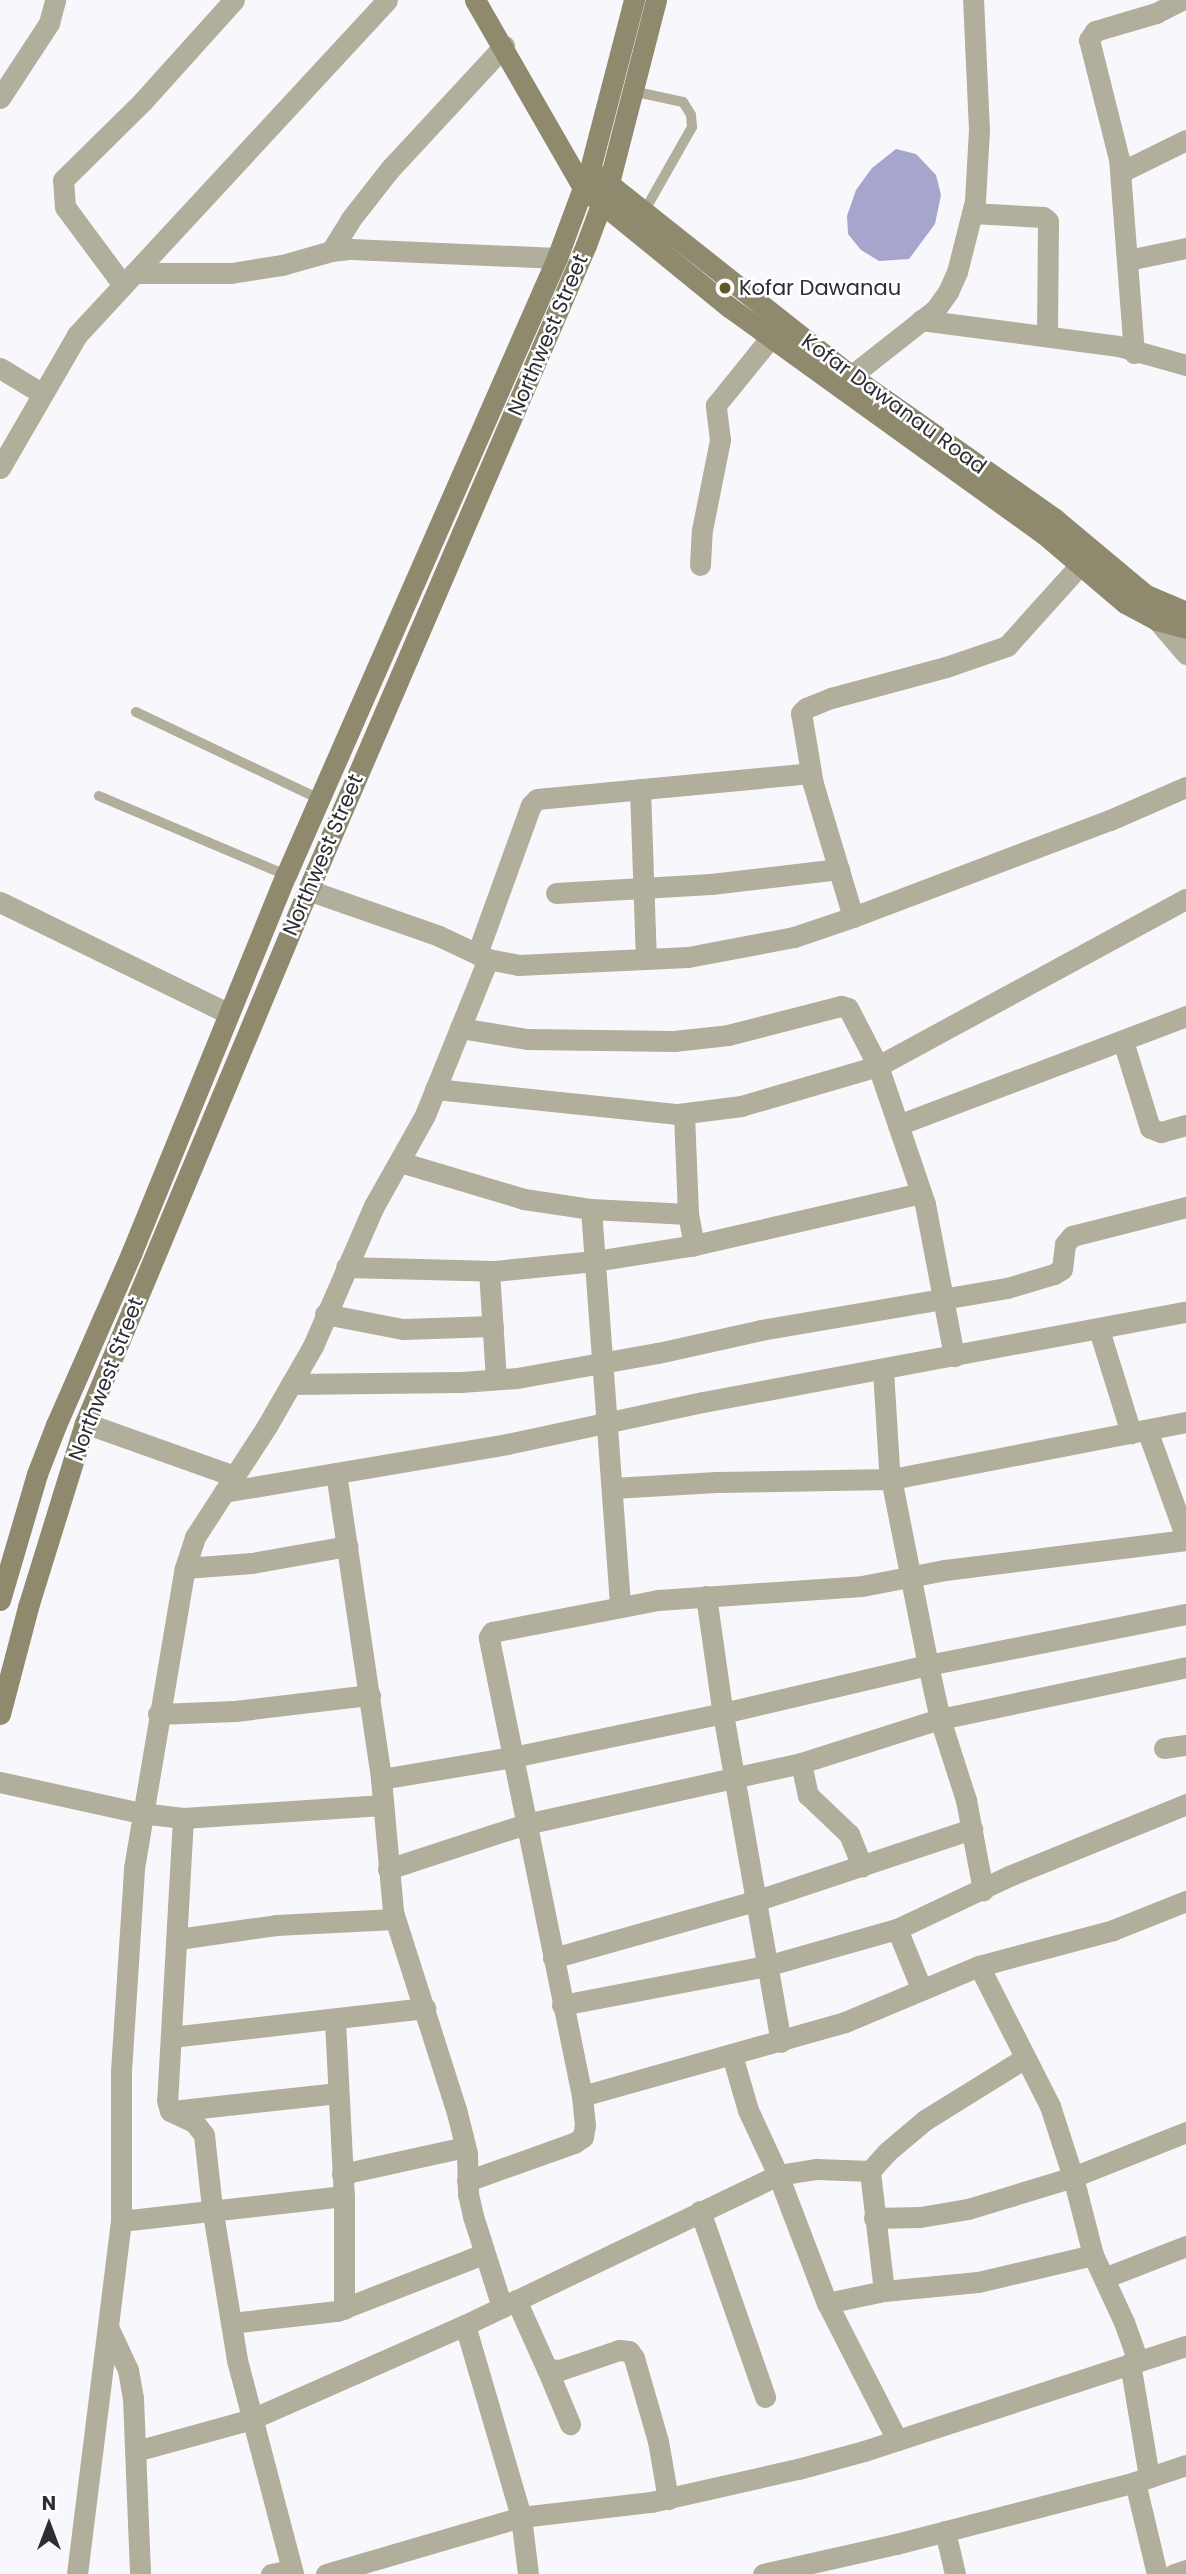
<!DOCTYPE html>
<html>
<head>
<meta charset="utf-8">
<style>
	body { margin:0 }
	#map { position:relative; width:1186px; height:2574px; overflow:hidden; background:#f8f8fc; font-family:Poppins,sans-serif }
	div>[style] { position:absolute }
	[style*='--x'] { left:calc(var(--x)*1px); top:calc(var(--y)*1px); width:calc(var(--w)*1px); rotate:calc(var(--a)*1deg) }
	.water>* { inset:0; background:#a5a5cd }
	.lane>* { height:10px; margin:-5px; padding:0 5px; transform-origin:5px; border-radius:5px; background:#b1ae9b }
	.street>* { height:21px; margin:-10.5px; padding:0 10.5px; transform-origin:10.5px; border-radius:10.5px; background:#b1ae9b }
	.secondary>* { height:21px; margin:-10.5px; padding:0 10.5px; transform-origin:10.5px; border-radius:10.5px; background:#8f896e }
	.dots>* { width:19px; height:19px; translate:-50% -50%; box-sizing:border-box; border:4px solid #fff; border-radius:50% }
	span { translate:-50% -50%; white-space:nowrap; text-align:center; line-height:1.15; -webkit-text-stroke:5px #fff; paint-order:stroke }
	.poi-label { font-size:21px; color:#2d2d34 }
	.left { translate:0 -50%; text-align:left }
	.street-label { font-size:21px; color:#2d2d34 }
	.north { position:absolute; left:14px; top:2490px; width:70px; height:70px; -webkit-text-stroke:5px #fff; paint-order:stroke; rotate:0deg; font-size:19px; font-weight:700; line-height:28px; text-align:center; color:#2d2d34 }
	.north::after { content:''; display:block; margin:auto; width:24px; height:32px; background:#2d2d34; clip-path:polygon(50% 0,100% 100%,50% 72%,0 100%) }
</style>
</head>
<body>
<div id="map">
	<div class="water">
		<div style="clip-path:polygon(896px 149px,916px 154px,936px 175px,941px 195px,935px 224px,909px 259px,879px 261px,861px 250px,848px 234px,847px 216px,856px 190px,872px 168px)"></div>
	</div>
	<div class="lane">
		<div style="--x:632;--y:91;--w:52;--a:12.2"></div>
		<div style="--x:683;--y:102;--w:15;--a:58"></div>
		<div style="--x:691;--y:115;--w:12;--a:85"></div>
		<div style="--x:692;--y:127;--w:98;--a:119.5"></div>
		<div style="--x:136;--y:712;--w:203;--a:25.4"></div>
		<div style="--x:99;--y:796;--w:203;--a:22.9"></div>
	</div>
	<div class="street">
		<div style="--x:0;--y:98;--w:90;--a:-56.8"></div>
		<div style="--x:49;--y:23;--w:24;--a:-75"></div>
		<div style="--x:1121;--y:172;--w:72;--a:-26.2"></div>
		<div style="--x:972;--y:213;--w:71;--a:3.2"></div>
		<div style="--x:1043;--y:217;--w:6;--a:39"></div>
		<div style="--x:1048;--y:221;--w:115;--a:90.5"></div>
		<div style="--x:331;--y:251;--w:36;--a:-58"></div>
		<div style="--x:350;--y:220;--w:65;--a:-51.9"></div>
		<div style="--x:390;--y:169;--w:168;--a:-47.2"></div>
		<div style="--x:1128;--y:260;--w:59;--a:-11.7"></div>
		<div style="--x:134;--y:273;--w:97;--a:0"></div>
		<div style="--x:231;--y:273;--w:52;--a:-8.9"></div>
		<div style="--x:282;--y:265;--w:51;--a:-15.9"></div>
		<div style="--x:331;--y:251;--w:20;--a:-6"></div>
		<div style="--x:351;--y:249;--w:206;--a:2.5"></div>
		<div style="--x:123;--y:285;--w:97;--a:-126.6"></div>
		<div style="--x:65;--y:207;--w:27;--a:-94"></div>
		<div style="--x:63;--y:180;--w:112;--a:-44.6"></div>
		<div style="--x:143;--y:101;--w:136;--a:-48"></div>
		<div style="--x:921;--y:320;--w:199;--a:7.5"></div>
		<div style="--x:1118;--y:346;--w:71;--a:15.6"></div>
		<div style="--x:1134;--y:353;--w:195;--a:-94.4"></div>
		<div style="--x:1119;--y:159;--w:123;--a:-104.1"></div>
		<div style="--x:1089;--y:40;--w:11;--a:-56"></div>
		<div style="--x:1095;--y:31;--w:64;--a:-16.4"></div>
		<div style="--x:1156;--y:13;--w:29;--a:-27"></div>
		<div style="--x:0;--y:368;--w:50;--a:31.2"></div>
		<div style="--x:851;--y:376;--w:107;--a:-38.2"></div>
		<div style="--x:935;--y:310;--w:22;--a:-54"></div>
		<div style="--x:948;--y:292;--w:22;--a:-66"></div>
		<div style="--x:957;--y:272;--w:73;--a:-75.8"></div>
		<div style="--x:975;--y:201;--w:71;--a:-86.8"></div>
		<div style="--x:979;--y:130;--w:130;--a:-92.6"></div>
		<div style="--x:0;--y:468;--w:154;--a:-59.9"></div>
		<div style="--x:77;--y:335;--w:456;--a:-47.2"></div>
		<div style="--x:700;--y:565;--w:35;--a:-87"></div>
		<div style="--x:702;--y:530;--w:92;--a:-78.7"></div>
		<div style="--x:720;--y:440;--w:35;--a:-97"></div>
		<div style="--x:716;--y:405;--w:87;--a:-51"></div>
		<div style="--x:1157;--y:620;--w:45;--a:49.5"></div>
		<div style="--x:640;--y:789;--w:170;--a:88"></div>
		<div style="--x:308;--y:890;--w:139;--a:19.3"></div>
		<div style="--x:439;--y:936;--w:54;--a:25.1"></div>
		<div style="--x:488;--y:959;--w:31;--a:11"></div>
		<div style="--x:518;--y:965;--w:170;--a:-2.7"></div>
		<div style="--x:688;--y:957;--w:108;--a:-10.7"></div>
		<div style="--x:794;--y:937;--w:62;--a:-18.7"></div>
		<div style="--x:853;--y:917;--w:275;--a:-20.7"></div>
		<div style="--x:1110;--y:820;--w:83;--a:-23.5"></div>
		<div style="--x:556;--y:893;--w:155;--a:-3.3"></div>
		<div style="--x:711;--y:884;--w:129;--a:-6.7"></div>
		<div style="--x:0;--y:902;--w:254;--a:26"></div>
		<div style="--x:853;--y:917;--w:139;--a:-106.7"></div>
		<div style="--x:813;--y:784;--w:72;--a:-99.6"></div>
		<div style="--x:801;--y:713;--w:7;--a:-45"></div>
		<div style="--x:806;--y:708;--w:27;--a:-22"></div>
		<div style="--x:831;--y:698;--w:119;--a:-15.1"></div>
		<div style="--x:946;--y:667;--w:65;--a:-19"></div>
		<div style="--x:1007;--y:646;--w:109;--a:-48"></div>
		<div style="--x:477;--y:954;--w:158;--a:-70.1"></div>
		<div style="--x:531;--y:805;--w:8;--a:-45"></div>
		<div style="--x:537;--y:799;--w:275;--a:-5.4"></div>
		<div style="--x:460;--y:1028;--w:68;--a:9.3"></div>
		<div style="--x:527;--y:1039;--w:147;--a:0.8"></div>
		<div style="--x:674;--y:1041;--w:54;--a:-6.3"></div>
		<div style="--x:728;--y:1035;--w:117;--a:-14.4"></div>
		<div style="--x:841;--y:1006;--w:7;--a:16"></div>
		<div style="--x:848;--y:1008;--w:65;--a:62.7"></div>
		<div style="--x:878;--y:1066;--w:146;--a:71.2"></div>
		<div style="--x:925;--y:1204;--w:155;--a:79.2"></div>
		<div style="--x:1123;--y:1041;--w:91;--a:72.8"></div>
		<div style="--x:1150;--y:1128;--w:12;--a:20"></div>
		<div style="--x:1161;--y:1132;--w:26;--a:-16"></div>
		<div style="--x:435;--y:1089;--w:244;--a:5.9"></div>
		<div style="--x:678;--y:1114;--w:64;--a:-7.2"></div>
		<div style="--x:741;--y:1106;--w:143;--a:-16.3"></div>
		<div style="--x:878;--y:1066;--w:350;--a:-28.5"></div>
		<div style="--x:684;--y:1114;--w:100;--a:87.7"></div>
		<div style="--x:688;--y:1214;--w:32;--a:79"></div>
		<div style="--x:898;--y:1125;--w:308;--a:-20.7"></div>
		<div style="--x:400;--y:1162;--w:129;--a:16.6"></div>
		<div style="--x:524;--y:1199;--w:68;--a:8.5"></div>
		<div style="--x:591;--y:1209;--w:97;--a:3"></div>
		<div style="--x:591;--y:1209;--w:399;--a:85.8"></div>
		<div style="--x:346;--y:1267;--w:148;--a:1.5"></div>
		<div style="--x:494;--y:1271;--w:101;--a:-5.7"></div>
		<div style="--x:595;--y:1261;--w:96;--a:-9"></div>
		<div style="--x:690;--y:1246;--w:237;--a:-12.9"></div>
		<div style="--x:489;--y:1271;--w:108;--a:86.3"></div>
		<div style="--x:325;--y:1314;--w:79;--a:10.9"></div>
		<div style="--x:403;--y:1329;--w:90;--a:-1.9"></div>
		<div style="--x:1099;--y:1330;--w:108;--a:72.7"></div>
		<div style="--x:883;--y:1370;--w:98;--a:86.5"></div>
		<div style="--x:889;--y:1468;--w:201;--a:78.8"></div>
		<div style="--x:928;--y:1665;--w:55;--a:77.5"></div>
		<div style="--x:940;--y:1719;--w:85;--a:72.2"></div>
		<div style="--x:966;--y:1800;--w:92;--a:79.3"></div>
		<div style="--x:291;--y:1384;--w:170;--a:-0.7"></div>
		<div style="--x:461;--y:1382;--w:56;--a:-4.1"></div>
		<div style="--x:517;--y:1378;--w:143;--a:-10.1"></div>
		<div style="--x:658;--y:1353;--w:106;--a:-12.6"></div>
		<div style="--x:761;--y:1330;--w:250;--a:-9.7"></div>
		<div style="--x:1007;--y:1288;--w:49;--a:-16.6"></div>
		<div style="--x:1054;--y:1274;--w:9;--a:-32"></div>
		<div style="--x:1062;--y:1269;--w:25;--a:-83"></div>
		<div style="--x:1065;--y:1244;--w:11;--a:-49"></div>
		<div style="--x:1072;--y:1236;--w:118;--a:-14.3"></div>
		<div style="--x:85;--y:1423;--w:158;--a:19.6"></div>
		<div style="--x:1147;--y:1430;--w:115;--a:70.1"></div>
		<div style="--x:336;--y:1473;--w:309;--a:81.6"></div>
		<div style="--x:381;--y:1779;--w:134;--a:84.8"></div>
		<div style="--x:393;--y:1912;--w:207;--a:72.3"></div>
		<div style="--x:456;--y:2109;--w:45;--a:76"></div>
		<div style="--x:467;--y:2153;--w:41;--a:88.6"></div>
		<div style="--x:468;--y:2194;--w:23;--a:77"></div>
		<div style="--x:473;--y:2216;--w:96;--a:72.3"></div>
		<div style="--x:612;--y:1488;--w:105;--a:-3.3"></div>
		<div style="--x:717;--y:1482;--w:175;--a:-1"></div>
		<div style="--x:892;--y:1479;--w:299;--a:-11"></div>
		<div style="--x:224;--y:1492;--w:287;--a:-9.6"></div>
		<div style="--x:507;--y:1444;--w:200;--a:-12.1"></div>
		<div style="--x:703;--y:1402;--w:491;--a:-10.6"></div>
		<div style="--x:185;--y:1568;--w:67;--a:-4.3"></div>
		<div style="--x:252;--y:1563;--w:97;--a:-10.1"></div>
		<div style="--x:706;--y:1596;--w:113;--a:81.9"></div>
		<div style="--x:722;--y:1708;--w:339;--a:80"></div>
		<div style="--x:158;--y:1714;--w:77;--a:-2.2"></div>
		<div style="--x:235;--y:1711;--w:136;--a:-6.8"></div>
		<div style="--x:1164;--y:1748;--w:22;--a:-8"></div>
		<div style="--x:801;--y:1763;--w:33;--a:78"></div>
		<div style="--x:808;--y:1795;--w:57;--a:43.6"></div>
		<div style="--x:849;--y:1834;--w:35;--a:68"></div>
		<div style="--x:381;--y:1779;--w:134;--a:-9.5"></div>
		<div style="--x:513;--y:1757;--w:215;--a:-11.8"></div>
		<div style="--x:723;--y:1713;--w:211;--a:-13.2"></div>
		<div style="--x:928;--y:1665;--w:263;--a:-11.2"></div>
		<div style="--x:0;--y:1782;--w:144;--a:12.4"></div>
		<div style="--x:141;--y:1813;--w:42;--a:6.8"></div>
		<div style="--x:183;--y:1818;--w:200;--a:-3.7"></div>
		<div style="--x:183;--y:1818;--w:282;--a:93.2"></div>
		<div style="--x:167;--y:2100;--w:11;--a:75"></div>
		<div style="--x:170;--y:2111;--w:26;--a:25"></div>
		<div style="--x:194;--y:2122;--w:16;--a:52"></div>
		<div style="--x:204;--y:2135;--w:72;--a:83.7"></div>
		<div style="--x:212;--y:2207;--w:155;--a:80.7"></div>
		<div style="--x:237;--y:2360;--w:221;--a:75.3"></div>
		<div style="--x:388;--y:1869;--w:145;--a:-18.1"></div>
		<div style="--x:526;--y:1824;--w:282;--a:-12.5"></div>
		<div style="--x:801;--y:1763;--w:146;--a:-17.6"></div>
		<div style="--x:940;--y:1719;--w:251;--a:-11.9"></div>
		<div style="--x:897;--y:1929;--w:64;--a:67.9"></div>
		<div style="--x:178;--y:1939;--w:99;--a:-8.1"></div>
		<div style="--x:276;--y:1925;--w:119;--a:-2.9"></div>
		<div style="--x:553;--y:1958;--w:210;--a:-15.8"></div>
		<div style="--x:755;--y:1901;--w:229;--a:-18.4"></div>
		<div style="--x:979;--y:1966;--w:157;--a:63.1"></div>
		<div style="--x:1050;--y:2106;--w:75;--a:72.1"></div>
		<div style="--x:1073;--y:2177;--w:81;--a:75.6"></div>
		<div style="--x:1093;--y:2255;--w:74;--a:65.2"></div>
		<div style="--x:1124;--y:2322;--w:41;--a:70.3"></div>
		<div style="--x:562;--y:2005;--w:208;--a:-10.8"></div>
		<div style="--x:766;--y:1966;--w:136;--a:-15.8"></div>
		<div style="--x:897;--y:1929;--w:124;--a:-25.3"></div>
		<div style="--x:1009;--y:1876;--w:191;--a:-22.1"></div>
		<div style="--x:335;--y:2021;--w:175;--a:87.1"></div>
		<div style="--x:344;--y:2196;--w:113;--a:90"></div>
		<div style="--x:171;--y:2037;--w:256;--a:-6.5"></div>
		<div style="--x:732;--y:2055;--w:57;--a:73.8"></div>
		<div style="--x:748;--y:2110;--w:72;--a:65.2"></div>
		<div style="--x:778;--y:2175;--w:39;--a:-9"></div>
		<div style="--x:817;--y:2169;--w:53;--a:2.2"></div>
		<div style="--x:582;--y:2096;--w:273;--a:-15.7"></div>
		<div style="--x:845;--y:2022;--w:145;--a:-22.7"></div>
		<div style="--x:979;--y:1966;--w:139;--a:-15"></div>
		<div style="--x:1113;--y:1930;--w:79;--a:-21.7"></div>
		<div style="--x:172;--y:2111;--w:167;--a:-6.2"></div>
		<div style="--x:342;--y:2174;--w:126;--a:-12.4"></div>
		<div style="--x:467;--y:2181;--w:114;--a:-19.6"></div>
		<div style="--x:574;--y:2143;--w:11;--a:-34"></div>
		<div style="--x:583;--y:2137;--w:12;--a:-81"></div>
		<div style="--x:585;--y:2125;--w:29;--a:-96"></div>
		<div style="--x:582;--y:2096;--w:468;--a:-101.5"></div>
		<div style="--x:489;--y:1637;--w:6;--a:-59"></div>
		<div style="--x:492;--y:1632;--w:169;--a:-10.9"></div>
		<div style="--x:658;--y:1600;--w:204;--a:-3.9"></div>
		<div style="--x:862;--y:1586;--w:85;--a:-10.9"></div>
		<div style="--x:945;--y:1570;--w:243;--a:-7.1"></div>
		<div style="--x:700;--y:2211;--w:197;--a:70.7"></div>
		<div style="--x:874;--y:2218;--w:46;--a:-1.2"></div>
		<div style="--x:920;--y:2217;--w:49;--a:-9.5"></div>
		<div style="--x:968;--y:2209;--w:110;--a:-16.9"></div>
		<div style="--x:1073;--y:2177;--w:122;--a:-21.7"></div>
		<div style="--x:121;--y:2221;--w:224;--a:-6.4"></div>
		<div style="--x:1104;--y:2278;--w:88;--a:-21.3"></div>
		<div style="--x:884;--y:2291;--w:121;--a:-96.7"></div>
		<div style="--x:870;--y:2171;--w:25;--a:-48"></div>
		<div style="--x:887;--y:2152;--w:50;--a:-40.1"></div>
		<div style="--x:925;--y:2120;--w:118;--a:-31.8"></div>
		<div style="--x:516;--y:2300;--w:76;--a:65.8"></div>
		<div style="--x:547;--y:2369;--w:13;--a:4"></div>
		<div style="--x:560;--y:2370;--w:62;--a:-18.7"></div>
		<div style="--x:619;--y:2350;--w:10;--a:6"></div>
		<div style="--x:629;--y:2351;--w:9;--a:54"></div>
		<div style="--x:634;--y:2358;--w:86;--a:73.9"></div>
		<div style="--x:658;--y:2441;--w:59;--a:80.2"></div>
		<div style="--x:827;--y:2303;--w:58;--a:-11.9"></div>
		<div style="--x:884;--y:2291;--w:94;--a:-5.5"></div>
		<div style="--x:978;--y:2282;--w:118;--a:-13.2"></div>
		<div style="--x:231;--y:2323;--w:107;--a:-6.5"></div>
		<div style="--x:337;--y:2311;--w:157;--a:-21.3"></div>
		<div style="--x:465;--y:2325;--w:200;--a:73.7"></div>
		<div style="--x:521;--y:2517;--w:57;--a:83"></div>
		<div style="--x:109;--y:2329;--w:45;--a:65.1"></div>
		<div style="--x:128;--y:2370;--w:28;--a:80"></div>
		<div style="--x:133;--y:2398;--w:176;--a:87.7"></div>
		<div style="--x:1130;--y:2363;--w:116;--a:80.5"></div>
		<div style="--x:547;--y:2369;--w:60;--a:67.3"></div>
		<div style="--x:136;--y:2451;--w:120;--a:-15.4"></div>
		<div style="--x:252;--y:2419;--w:233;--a:-23.8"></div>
		<div style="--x:465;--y:2325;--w:347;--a:-25.6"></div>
		<div style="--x:778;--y:2175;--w:137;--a:69.1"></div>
		<div style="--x:827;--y:2303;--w:154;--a:62.9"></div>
		<div style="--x:1135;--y:2482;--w:95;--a:76.6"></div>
		<div style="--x:945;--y:2531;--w:44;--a:76.9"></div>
		<div style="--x:77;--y:2574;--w:356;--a:-82.9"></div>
		<div style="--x:121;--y:2221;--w:150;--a:-90"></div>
		<div style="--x:121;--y:2071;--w:203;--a:-86.3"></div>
		<div style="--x:134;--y:1868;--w:304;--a:-80.4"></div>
		<div style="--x:185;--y:1568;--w:33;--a:-72"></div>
		<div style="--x:195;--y:1537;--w:132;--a:-57"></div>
		<div style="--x:267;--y:1426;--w:92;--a:-60.1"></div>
		<div style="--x:313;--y:1346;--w:153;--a:-66.5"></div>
		<div style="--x:374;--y:1206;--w:104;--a:-60.7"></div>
		<div style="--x:425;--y:1115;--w:168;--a:-68"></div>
		<div style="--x:271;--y:2574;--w:21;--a:-11"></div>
		<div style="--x:326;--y:2574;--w:203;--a:-16.3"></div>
		<div style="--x:521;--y:2517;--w:131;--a:-6.6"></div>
		<div style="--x:651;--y:2502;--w:151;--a:-12.7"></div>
		<div style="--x:798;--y:2469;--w:68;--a:-15.3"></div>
		<div style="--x:864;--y:2451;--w:339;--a:-18.1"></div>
		<div style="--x:763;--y:2574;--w:136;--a:-12.7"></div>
		<div style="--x:896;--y:2544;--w:247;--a:-14.5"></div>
		<div style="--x:1135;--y:2482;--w:54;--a:-18.4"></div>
		<div style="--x:1174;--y:2574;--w:13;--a:-18"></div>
	</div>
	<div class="secondary">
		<div style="--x:475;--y:0;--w:217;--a:60.1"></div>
		<div style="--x:583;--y:188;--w:188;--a:39.2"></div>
		<div style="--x:729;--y:307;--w:388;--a:35.8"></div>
		<div style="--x:1044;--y:534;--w:106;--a:40.4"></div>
		<div style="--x:1125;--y:603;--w:36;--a:28"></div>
		<div style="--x:1157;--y:620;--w:30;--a:15"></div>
		<div style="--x:599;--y:176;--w:322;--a:38.4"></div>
		<div style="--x:851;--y:376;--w:249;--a:35"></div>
		<div style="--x:1055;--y:519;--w:119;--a:39.9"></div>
		<div style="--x:1146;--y:595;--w:43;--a:23"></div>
		<div style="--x:0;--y:1600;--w:131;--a:-73.6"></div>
		<div style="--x:37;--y:1474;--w:53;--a:-68.8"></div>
		<div style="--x:56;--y:1425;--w:187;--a:-66.3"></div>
		<div style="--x:131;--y:1254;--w:409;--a:-67.8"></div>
		<div style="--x:286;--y:875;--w:674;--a:-66.29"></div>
		<div style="--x:557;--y:258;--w:95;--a:-69.7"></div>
		<div style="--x:590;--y:169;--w:175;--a:-75.4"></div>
		<div style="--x:0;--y:1714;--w:111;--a:-75.3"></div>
		<div style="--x:28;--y:1607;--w:193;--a:-72.8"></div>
		<div style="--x:85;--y:1423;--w:578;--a:-67.3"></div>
		<div style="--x:308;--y:890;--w:702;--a:-66.68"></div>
		<div style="--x:586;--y:245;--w:66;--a:-69.6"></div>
		<div style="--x:609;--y:183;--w:189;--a:-75.6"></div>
	</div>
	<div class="dots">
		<div style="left:725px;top:288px;background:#605622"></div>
	</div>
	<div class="poi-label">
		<span class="left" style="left:739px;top:288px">Kofar Dawanau</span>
	</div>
	<div class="street-label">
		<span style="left:548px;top:335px;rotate:-67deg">Northwest Street</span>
		<span style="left:894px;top:404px;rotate:36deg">Kofar Dawanau Road</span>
		<span style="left:323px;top:855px;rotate:-67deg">Northwest Street</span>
		<span style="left:106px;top:1379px;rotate:-69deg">Northwest Street</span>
	</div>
	<div class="north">N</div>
</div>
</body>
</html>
